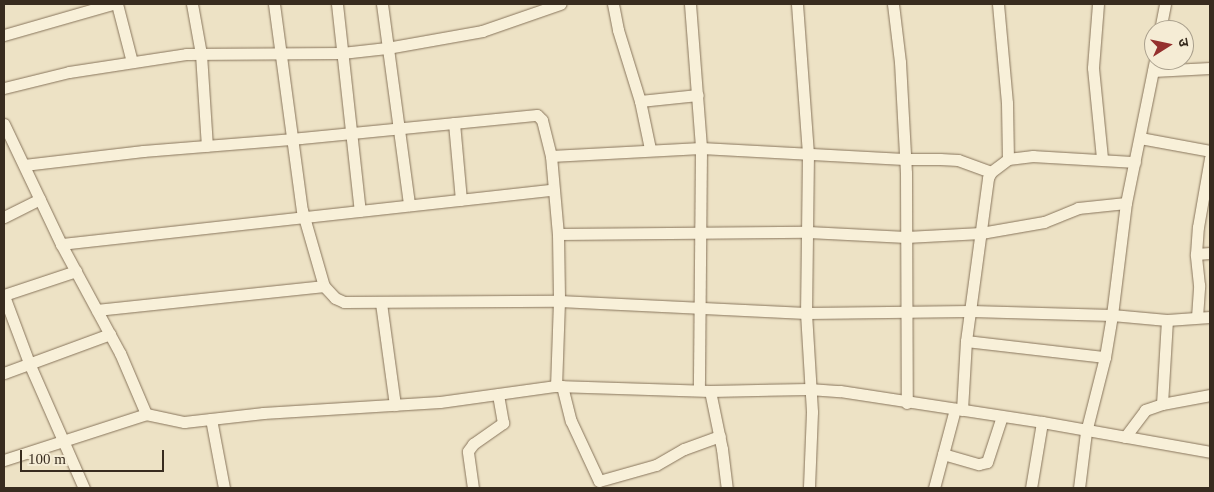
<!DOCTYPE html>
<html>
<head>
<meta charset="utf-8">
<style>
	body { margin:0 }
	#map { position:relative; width:1214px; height:492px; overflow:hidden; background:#ede2c5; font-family:"Times New Roman","Noto Sans Devanagari",serif }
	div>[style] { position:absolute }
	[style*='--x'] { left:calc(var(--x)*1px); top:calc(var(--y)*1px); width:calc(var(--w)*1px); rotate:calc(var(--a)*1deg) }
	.roads { filter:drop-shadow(0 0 1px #88755c) drop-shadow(0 0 1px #88755c) }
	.minor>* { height:11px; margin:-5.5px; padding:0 5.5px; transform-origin:5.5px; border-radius:5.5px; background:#f8f0d9 }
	span { translate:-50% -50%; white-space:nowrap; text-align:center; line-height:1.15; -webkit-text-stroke:4.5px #f5ecd5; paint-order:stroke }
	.frame { position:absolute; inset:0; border:5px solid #382c1f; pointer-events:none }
	.north { position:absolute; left:1144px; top:20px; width:50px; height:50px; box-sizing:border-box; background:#f5ecd5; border:1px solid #a99f8c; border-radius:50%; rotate:80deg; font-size:14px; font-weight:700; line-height:20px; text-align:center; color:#382c1f }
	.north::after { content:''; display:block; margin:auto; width:18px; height:22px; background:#95302e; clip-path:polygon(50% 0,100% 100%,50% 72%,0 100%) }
	.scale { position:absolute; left:20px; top:450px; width:144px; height:22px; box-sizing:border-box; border:2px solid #382c1f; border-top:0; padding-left:6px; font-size:15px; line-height:18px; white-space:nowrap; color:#382c1f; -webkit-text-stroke:4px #f5ecd5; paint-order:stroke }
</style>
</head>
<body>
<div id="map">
	<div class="roads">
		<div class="minor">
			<div style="--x:117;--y:4;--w:60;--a:75.5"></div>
			<div style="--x:192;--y:4;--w:51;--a:79.8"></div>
			<div style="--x:201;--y:54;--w:92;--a:86.3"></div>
			<div style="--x:274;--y:4;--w:208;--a:82.3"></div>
			<div style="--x:302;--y:210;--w:79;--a:73.9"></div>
			<div style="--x:324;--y:286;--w:16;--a:47"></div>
			<div style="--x:335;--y:298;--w:10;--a:24"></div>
			<div style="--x:344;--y:302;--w:215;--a:-0.3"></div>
			<div style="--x:559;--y:301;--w:247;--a:2.8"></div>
			<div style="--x:806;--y:313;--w:165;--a:-0.7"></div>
			<div style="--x:971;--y:311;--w:141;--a:1.6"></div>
			<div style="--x:1112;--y:315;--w:55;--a:5.2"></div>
			<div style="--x:1167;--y:320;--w:43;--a:-4"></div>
			<div style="--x:337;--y:4;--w:208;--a:83.7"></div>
			<div style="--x:382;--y:4;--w:203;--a:82.3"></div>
			<div style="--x:613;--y:4;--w:26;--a:79"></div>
			<div style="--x:618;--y:30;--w:74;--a:72.8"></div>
			<div style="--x:640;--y:101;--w:58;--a:-5.9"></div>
			<div style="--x:690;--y:4;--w:144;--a:85.6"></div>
			<div style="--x:701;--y:148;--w:241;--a:90.5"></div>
			<div style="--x:797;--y:4;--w:149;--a:85.8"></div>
			<div style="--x:808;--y:153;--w:160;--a:90.7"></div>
			<div style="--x:806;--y:313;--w:99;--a:86.5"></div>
			<div style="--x:812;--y:412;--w:76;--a:92.3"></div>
			<div style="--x:893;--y:4;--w:58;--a:83.1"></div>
			<div style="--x:900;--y:62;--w:111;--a:86.9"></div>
			<div style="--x:906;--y:173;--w:230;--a:89.8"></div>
			<div style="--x:998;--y:4;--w:99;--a:84.8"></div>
			<div style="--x:1007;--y:103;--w:56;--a:89"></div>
			<div style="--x:1098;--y:4;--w:64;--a:94.5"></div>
			<div style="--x:1093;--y:68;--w:90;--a:84.3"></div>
			<div style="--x:1160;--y:30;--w:26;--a:-79"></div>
			<div style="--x:4;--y:35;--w:112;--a:-16"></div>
			<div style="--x:1153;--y:71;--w:57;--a:-3"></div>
			<div style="--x:4;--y:88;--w:67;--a:-13.8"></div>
			<div style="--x:69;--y:72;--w:118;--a:-8.7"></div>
			<div style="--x:186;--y:54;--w:156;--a:-0.4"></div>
			<div style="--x:342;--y:53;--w:45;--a:-6.3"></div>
			<div style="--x:387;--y:48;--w:97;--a:-10.1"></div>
			<div style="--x:482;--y:31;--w:83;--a:-19.1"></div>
			<div style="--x:640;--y:101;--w:49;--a:78.2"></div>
			<div style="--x:454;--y:123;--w:77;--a:84.8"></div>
			<div style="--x:4;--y:124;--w:133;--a:64.6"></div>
			<div style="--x:61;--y:244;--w:124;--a:61.6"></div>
			<div style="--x:120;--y:353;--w:66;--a:66.9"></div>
			<div style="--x:1140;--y:138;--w:71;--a:10.5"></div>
			<div style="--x:551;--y:156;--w:150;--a:-3.1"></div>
			<div style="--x:701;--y:148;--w:203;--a:3.1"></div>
			<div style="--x:904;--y:159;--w:36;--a:0"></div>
			<div style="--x:940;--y:159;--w:18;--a:3"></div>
			<div style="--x:958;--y:160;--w:35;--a:20"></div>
			<div style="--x:24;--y:165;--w:120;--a:-6.7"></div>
			<div style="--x:143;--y:151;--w:148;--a:-4.6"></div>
			<div style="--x:291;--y:139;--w:247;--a:-5.6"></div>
			<div style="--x:537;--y:115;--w:7;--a:45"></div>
			<div style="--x:542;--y:120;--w:37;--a:76"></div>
			<div style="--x:551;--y:156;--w:78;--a:84.9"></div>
			<div style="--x:558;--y:234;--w:67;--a:89.1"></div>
			<div style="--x:559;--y:301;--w:85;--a:92"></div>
			<div style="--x:4;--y:217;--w:40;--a:-26.6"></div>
			<div style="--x:558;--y:234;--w:250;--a:-0.5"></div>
			<div style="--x:808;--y:232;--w:98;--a:2.9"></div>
			<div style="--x:906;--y:237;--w:75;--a:-3.1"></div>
			<div style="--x:981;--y:233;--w:64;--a:-9.9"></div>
			<div style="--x:1044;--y:222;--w:37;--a:-22"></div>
			<div style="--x:1078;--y:208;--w:48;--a:-5.9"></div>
			<div style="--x:61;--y:244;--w:495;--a:-6.3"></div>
			<div style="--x:1196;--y:254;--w:14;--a:-4"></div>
			<div style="--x:4;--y:295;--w:76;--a:-18.4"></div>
			<div style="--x:4;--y:296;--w:72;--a:69.5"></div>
			<div style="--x:29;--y:363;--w:137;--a:66.3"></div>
			<div style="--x:381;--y:303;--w:103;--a:82.2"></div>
			<div style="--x:97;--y:310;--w:228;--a:-6"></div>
			<div style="--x:1197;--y:317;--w:32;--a:-86"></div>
			<div style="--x:1199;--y:285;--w:31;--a:-96"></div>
			<div style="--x:1196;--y:254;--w:27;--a:-86"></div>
			<div style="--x:1198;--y:227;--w:70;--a:-80.1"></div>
			<div style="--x:966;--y:341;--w:140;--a:6.6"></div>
			<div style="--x:4;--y:373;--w:113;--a:-20.2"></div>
			<div style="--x:562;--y:386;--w:36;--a:76"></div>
			<div style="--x:571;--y:421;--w:66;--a:65"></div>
			<div style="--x:599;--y:481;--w:59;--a:-15.7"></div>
			<div style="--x:656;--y:465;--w:32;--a:-30"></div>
			<div style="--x:684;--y:449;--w:38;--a:-20"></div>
			<div style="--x:710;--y:391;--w:59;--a:78.3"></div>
			<div style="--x:722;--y:449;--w:39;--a:83"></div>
			<div style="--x:1162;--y:404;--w:84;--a:-86.6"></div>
			<div style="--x:962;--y:410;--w:69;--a:-86.7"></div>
			<div style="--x:966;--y:341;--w:164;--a:-82.3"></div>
			<div style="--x:988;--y:178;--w:7;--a:-63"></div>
			<div style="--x:991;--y:172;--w:21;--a:-37"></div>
			<div style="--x:1008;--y:159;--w:25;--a:-7"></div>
			<div style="--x:1033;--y:156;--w:102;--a:3.4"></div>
			<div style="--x:211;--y:419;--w:70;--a:79.3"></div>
			<div style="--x:1125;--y:437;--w:34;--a:-53"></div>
			<div style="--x:1145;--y:410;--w:18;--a:-19"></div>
			<div style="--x:1162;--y:404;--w:49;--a:-10.6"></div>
			<div style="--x:943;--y:454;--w:37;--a:16"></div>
			<div style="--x:979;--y:464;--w:8;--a:-14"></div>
			<div style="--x:987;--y:462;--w:48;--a:-71.9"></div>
			<div style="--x:4;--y:460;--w:149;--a:-17.9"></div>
			<div style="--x:146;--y:414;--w:39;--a:12"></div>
			<div style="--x:184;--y:422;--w:80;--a:-6.5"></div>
			<div style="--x:263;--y:413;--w:177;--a:-3.6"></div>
			<div style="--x:440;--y:402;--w:117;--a:-7.9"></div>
			<div style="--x:556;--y:386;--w:154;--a:1.9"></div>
			<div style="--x:710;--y:391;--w:99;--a:-1.2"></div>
			<div style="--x:809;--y:389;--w:31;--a:4"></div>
			<div style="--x:840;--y:391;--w:204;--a:8.7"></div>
			<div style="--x:1042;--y:422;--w:171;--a:10.1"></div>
			<div style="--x:473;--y:488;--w:37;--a:-98"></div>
			<div style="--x:468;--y:451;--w:9;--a:-54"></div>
			<div style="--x:473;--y:444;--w:37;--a:-35"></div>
			<div style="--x:503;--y:423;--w:29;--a:-100"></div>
			<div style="--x:934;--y:488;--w:82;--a:-75.1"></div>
			<div style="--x:1031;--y:488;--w:67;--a:-80.5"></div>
			<div style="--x:1079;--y:488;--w:56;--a:-82.9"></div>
			<div style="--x:1086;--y:432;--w:77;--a:-75.8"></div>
			<div style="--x:1105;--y:357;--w:43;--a:-80.5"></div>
			<div style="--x:1112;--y:315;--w:113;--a:-82.9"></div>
			<div style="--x:1126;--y:203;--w:146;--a:-78.5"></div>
		</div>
	</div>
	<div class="frame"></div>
	<div class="north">उ</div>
	<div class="scale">100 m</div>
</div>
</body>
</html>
